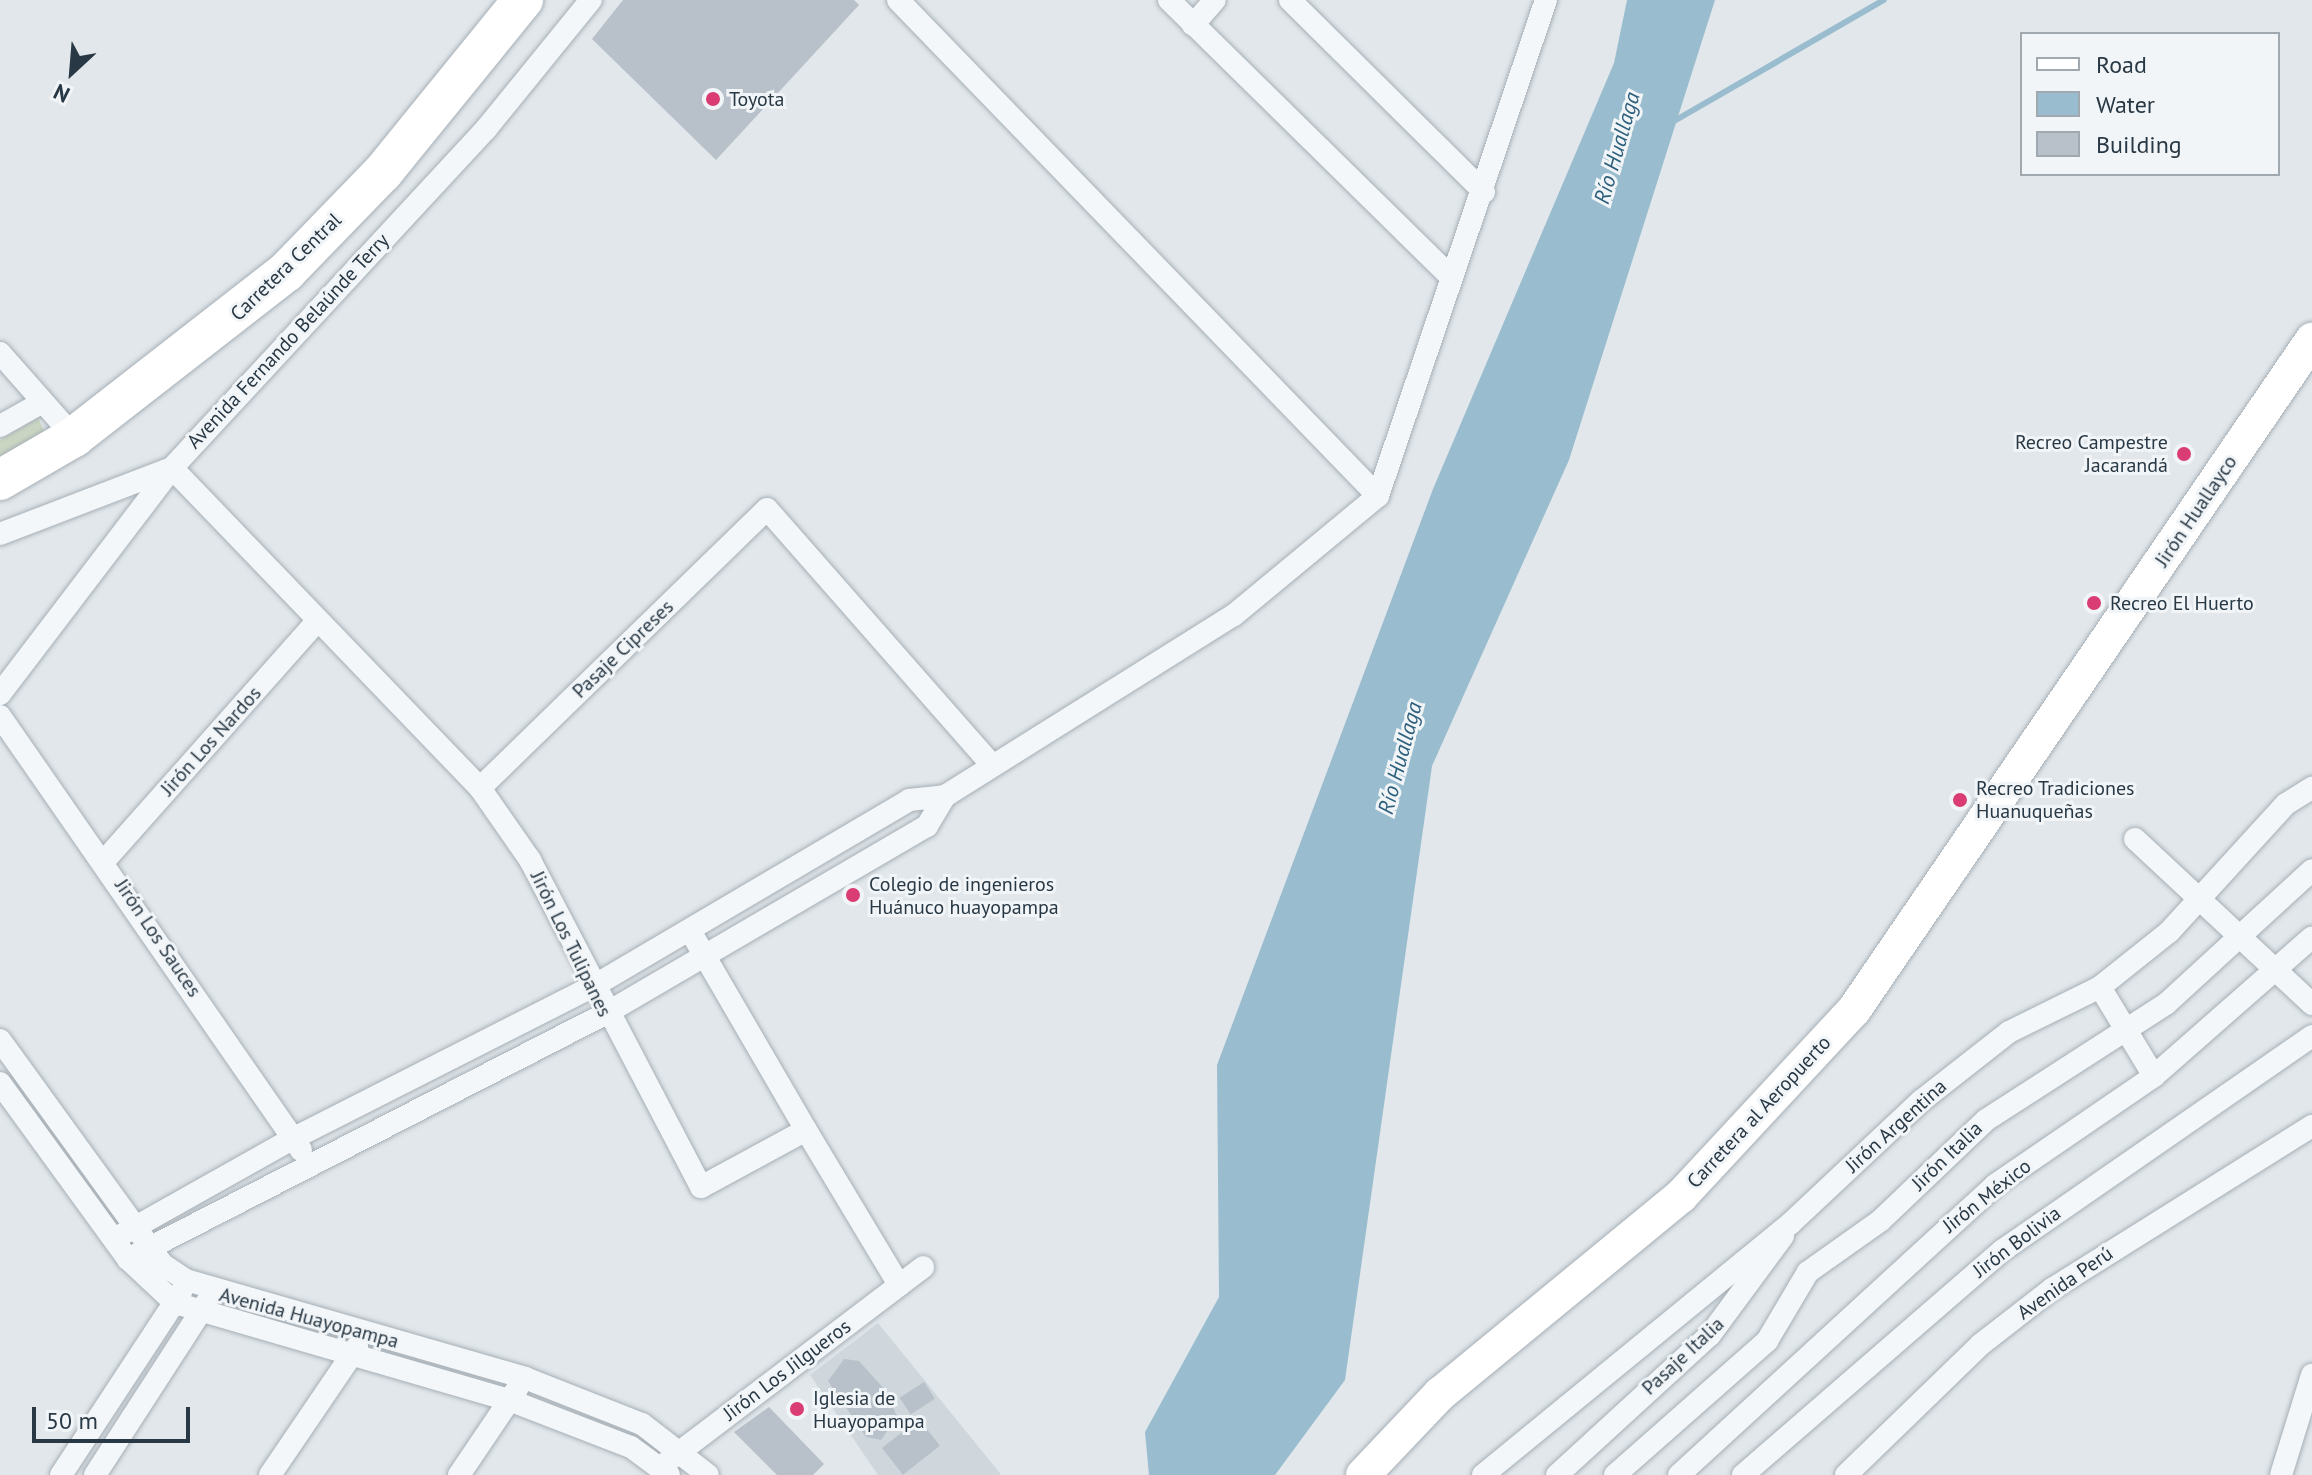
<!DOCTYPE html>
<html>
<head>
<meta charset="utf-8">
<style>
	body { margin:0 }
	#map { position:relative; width:2312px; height:1475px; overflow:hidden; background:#e1e7eb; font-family:"PT Sans",sans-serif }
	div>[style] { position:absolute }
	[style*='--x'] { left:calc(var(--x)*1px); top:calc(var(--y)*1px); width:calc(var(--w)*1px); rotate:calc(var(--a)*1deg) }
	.built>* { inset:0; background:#cfd7dd }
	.green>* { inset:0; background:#cbd6c2 }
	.water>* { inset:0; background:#99bdce }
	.stream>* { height:6px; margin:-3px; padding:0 3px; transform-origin:3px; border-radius:3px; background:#99bdce }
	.building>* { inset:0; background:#b8c1c9; transform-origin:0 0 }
	.roads { filter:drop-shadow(0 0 2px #a6afb6) drop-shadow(0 0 2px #a6afb6) }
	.street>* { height:22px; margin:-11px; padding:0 11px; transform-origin:11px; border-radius:11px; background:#f4f7f9 }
	.primary>* { height:34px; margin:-17px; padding:0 17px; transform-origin:17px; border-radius:17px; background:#fff }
	.highway>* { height:40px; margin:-20px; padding:0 20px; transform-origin:20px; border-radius:20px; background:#fff }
	.dots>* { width:22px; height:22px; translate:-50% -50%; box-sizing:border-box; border:4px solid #f1f5f8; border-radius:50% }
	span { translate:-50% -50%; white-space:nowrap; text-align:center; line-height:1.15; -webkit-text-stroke:6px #f1f5f8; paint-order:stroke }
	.poi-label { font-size:20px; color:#283844 }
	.left { translate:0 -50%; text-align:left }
	.right { translate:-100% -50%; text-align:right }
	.street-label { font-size:20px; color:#283844 }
	.water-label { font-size:22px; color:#2e607c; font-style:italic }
	.legend { position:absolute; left:2020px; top:32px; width:260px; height:144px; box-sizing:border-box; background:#f1f5f8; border:2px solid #a1a9b0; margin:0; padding:10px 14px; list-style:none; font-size:24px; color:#283844 }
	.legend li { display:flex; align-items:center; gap:16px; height:40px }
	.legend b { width:40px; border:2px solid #a1a9b0 }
	.north { position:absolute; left:32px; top:32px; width:80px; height:80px; -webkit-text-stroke:6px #f1f5f8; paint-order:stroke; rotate:206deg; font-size:22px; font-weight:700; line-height:32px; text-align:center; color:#283844 }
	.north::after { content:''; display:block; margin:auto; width:28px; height:36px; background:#283844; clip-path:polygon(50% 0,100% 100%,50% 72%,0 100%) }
	.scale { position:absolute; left:32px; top:1407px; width:158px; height:36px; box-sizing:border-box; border:4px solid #283844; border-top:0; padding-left:10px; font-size:24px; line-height:28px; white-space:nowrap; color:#283844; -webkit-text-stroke:6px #f1f5f8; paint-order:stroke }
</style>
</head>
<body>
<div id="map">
	<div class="built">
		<div style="clip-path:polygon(878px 1323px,999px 1472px,1001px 1475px,878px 1475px,810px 1375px)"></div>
	</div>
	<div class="green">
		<div style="clip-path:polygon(38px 418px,49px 441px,0 469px,0 440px)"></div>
	</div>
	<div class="water">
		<div style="clip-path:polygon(1627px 0,1715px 0,1569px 460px,1432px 766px,1345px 1380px,1275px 1475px,1149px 1475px,1145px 1432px,1219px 1297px,1217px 1065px,1433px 489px,1614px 63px)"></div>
	</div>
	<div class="stream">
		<div style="--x:1669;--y:124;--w:248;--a:-30"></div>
	</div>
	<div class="building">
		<div style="clip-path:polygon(623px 0,854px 0,859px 5px,716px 160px,592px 39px)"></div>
		<div style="clip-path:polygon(844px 1359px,859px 1361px,887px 1392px,897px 1417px,881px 1440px,866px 1437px,828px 1381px)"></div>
		<div style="left:924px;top:1382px;width:20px;height:29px;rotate:57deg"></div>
		<div style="clip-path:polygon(769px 1407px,824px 1464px,813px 1475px,777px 1475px,734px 1432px)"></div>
		<div style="left:919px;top:1419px;width:34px;height:47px;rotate:52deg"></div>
	</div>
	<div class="roads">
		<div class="street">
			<div style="--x:898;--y:0;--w:690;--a:45.94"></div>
			<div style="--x:1169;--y:0;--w:394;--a:44.5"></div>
			<div style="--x:1290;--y:0;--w:273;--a:44.7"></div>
			<div style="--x:1193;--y:25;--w:33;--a:-49"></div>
			<div style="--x:0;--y:353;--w:112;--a:48.6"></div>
			<div style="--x:0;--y:426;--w:47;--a:-29.3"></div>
			<div style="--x:0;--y:534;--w:184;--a:-21"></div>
			<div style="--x:172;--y:468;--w:444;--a:46.1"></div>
			<div style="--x:480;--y:788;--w:88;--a:55.2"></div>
			<div style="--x:530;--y:860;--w:369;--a:62.4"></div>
			<div style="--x:701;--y:1187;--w:119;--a:-28.5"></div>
			<div style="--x:806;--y:1130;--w:230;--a:-120.2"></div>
			<div style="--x:0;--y:694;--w:284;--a:-52.7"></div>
			<div style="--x:172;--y:468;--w:462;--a:-47.2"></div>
			<div style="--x:486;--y:129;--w:166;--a:-50.9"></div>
			<div style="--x:0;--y:716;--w:528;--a:55.26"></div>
			<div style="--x:480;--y:788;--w:400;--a:-44.2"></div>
			<div style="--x:767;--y:509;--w:341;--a:48.7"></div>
			<div style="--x:2135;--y:839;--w:242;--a:43"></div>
			<div style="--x:105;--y:860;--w:319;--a:-48.4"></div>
			<div style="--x:2100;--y:987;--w:104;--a:58.8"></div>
			<div style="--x:0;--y:1040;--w:276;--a:54.1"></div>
			<div style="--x:162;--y:1264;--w:29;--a:34"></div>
			<div style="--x:186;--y:1280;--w:353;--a:16.1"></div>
			<div style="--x:525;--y:1378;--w:126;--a:21.5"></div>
			<div style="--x:642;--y:1424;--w:83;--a:37.7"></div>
			<div style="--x:0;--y:1083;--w:218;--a:54"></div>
			<div style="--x:128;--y:1259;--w:64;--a:43.1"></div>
			<div style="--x:175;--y:1303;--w:348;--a:16.2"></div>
			<div style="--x:509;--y:1400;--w:131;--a:21.1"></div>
			<div style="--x:631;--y:1447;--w:47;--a:36.4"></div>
			<div style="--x:806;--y:1130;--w:181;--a:59"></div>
			<div style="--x:114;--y:1239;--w:206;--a:-29.3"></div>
			<div style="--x:294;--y:1138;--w:334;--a:-26.9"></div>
			<div style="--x:592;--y:987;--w:368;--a:-30.5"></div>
			<div style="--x:909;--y:800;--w:36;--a:-6"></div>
			<div style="--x:945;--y:796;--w:341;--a:-32.1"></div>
			<div style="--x:1234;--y:615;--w:187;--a:-39.6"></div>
			<div style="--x:1378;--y:496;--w:524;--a:-71.29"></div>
			<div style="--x:128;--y:1259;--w:536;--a:-27.19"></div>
			<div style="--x:605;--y:1014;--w:373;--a:-30.3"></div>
			<div style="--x:927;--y:826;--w:35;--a:-59"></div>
			<div style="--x:669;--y:1460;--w:319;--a:-37.2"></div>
			<div style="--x:61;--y:1475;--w:219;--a:-56.7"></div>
			<div style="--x:95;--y:1475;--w:206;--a:-57.1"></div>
			<div style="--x:270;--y:1475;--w:155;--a:-55.8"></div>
			<div style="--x:459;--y:1475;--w:104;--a:-56"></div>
			<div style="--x:1483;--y:1475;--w:398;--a:-39.3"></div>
			<div style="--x:1791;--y:1223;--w:178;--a:-43.2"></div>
			<div style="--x:1921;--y:1101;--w:112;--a:-38.1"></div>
			<div style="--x:2009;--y:1032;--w:102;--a:-26.3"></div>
			<div style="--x:2100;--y:987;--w:88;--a:-38.6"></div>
			<div style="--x:2169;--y:932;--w:173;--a:-47.6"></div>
			<div style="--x:2286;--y:804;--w:31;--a:-32"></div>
			<div style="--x:1557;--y:1475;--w:207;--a:-42.5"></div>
			<div style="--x:1710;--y:1335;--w:123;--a:-53.6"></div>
			<div style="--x:1615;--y:1475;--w:203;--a:-41.4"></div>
			<div style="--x:1767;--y:1341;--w:80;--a:-59.3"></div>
			<div style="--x:1808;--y:1272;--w:88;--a:-35.3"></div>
			<div style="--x:1880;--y:1221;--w:146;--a:-43.6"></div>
			<div style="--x:1986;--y:1120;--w:214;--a:-32.8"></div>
			<div style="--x:2166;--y:1004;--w:198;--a:-42.5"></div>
			<div style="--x:1679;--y:1475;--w:429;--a:-42.5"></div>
			<div style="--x:1995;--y:1185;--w:193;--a:-34.4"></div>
			<div style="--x:2154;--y:1076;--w:210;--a:-41.3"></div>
			<div style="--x:1743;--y:1475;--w:344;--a:-40.9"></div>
			<div style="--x:2003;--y:1250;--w:376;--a:-34.7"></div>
			<div style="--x:1846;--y:1475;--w:187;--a:-44.1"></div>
			<div style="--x:1980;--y:1345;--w:91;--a:-37.9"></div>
			<div style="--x:2052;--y:1289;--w:307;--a:-32.1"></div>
			<div style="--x:2281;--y:1475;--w:105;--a:-72.8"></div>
		</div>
		<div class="primary">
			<div style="--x:1363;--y:1475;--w:112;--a:-46.5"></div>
			<div style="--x:1440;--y:1394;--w:312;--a:-39.4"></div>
			<div style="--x:1681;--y:1196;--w:254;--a:-47.1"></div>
			<div style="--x:1854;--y:1010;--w:812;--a:-55.64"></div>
		</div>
		<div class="highway">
			<div style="--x:0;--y:480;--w:86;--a:-30.2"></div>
			<div style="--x:74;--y:437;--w:269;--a:-37.9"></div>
			<div style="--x:286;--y:272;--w:139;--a:-45.9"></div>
			<div style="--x:383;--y:172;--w:222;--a:-50.9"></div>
		</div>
	</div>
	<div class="dots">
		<div style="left:713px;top:99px;background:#d93d73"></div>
		<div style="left:2184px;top:454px;background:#d93d73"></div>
		<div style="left:2094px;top:603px;background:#d93d73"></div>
		<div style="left:1960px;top:800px;background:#d93d73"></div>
		<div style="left:853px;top:895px;background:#d93d73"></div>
		<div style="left:797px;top:1409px;background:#d93d73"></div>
	</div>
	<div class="poi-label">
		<span class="left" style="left:729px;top:99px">Toyota</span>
		<span class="right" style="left:2168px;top:454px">Recreo Campestre<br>Jacarandá</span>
		<span class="left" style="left:2110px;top:603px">Recreo El Huerto</span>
		<span class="left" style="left:1976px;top:800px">Recreo Tradiciones<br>Huanuqueñas</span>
		<span class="left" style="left:869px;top:896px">Colegio de ingenieros<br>Huánuco huayopampa</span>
		<span class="left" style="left:813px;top:1410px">Iglesia de<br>Huayopampa</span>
	</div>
	<div class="street-label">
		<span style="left:286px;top:267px;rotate:-44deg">Carretera Central</span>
		<span style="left:288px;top:341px;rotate:-47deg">Avenida Fernando Belaúnde Terry</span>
		<span style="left:2196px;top:511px;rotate:-56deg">Jirón Huallayco</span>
		<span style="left:623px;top:649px;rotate:-44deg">Pasaje Cipreses</span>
		<span style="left:211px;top:741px;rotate:-48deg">Jirón Los Nardos</span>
		<span style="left:158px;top:938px;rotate:56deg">Jirón Los Sauces</span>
		<span style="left:571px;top:944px;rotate:64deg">Jirón Los Tulipanes</span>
		<span style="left:1759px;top:1112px;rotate:-47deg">Carretera al Aeropuerto</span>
		<span style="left:1896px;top:1126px;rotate:-42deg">Jirón Argentina</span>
		<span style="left:1947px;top:1156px;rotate:-44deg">Jirón Italia</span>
		<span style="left:1987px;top:1196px;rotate:-38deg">Jirón México</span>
		<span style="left:2017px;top:1242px;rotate:-37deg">Jirón Bolivia</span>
		<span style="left:2065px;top:1283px;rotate:-35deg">Avenida Perú</span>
		<span style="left:309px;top:1318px;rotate:15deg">Avenida Huayopampa</span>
		<span style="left:1683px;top:1356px;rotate:-43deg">Pasaje Italia</span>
		<span style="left:787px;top:1370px;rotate:-37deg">Jirón Los Jilgueros</span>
	</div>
	<div class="water-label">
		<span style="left:1617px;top:148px;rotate:-74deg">Río Huallaga</span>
		<span style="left:1400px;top:758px;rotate:-75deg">Río Huallaga</span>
	</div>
	<ul class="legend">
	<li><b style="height:10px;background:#fff"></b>Road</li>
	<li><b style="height:22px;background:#99bdce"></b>Water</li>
	<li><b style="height:22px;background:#b8c1c9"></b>Building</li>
	</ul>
	<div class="north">N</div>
	<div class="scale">50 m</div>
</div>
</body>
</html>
